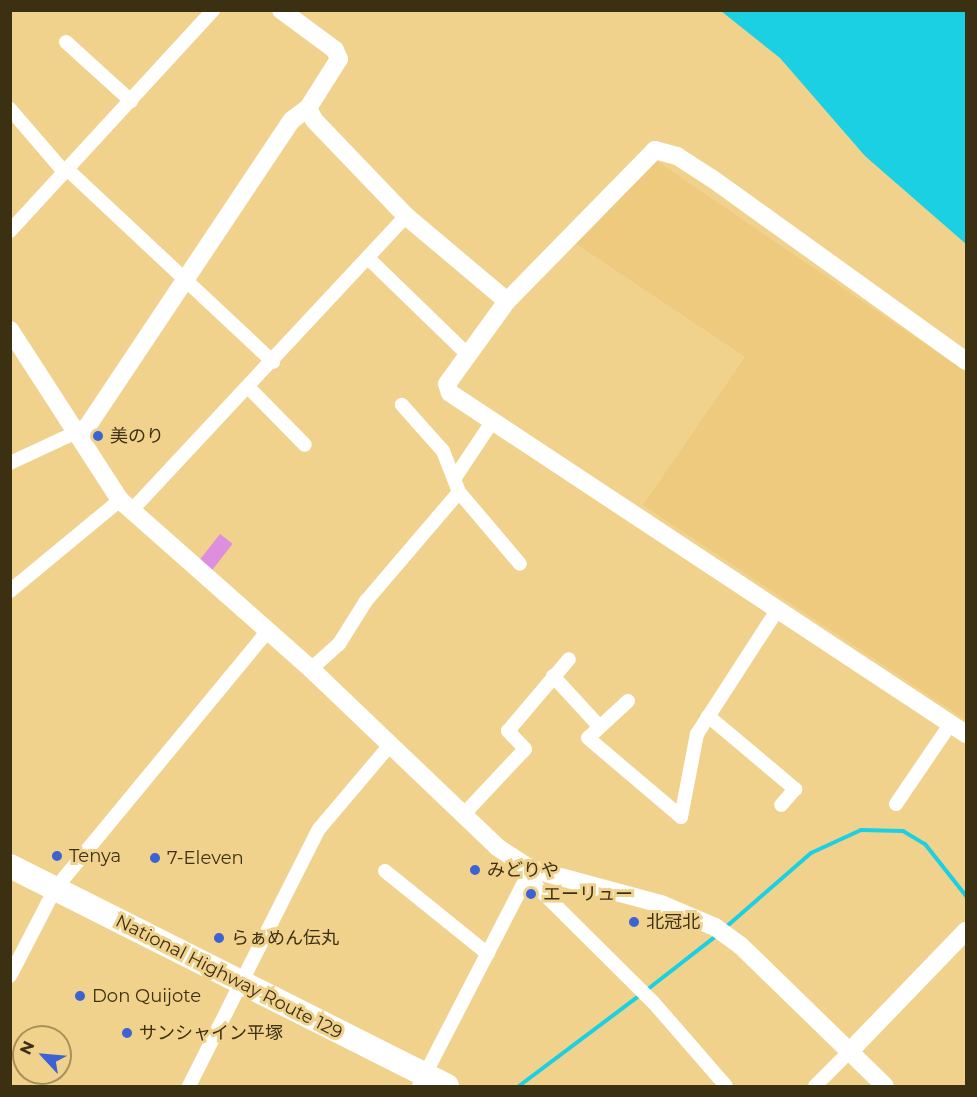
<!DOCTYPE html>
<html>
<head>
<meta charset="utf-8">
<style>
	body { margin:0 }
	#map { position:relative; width:977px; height:1097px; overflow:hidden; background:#f1d28d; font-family:Montserrat,"Noto Sans JP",sans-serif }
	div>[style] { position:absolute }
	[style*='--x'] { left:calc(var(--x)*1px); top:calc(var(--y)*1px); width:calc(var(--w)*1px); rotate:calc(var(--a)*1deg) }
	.built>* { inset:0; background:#edca7d }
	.green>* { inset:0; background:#de8edf; transform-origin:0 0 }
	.water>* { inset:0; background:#1bd0e3 }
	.stream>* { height:4px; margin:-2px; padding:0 2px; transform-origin:2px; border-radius:2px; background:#1bd0e3 }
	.street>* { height:14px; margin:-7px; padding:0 7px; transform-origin:7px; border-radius:7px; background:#fff }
	.secondary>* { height:18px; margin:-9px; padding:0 9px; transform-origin:9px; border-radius:9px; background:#fff }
	.highway>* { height:24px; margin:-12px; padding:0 12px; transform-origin:12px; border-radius:12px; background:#fff }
	.dots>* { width:16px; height:16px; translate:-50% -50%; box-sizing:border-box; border:3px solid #f1d28d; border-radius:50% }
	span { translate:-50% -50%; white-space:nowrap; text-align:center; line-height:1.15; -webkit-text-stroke:6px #f1d28d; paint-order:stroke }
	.poi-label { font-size:18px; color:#3c3013 }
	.left { translate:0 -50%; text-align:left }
	.street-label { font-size:18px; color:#3c3013 }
	.frame { position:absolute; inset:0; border:12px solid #3c3013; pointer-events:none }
	.north { position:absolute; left:12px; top:1025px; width:60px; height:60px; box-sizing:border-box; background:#f1d28d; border:2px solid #a9915c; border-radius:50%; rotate:296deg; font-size:16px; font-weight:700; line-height:24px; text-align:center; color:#3c3013 }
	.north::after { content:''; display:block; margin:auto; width:21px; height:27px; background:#3c62d3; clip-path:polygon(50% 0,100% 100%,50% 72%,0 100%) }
</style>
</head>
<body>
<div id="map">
	<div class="built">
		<div style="clip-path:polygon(654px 159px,966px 372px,966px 720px,643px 505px,745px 357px,572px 241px)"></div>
	</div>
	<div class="green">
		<div style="left:220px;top:534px;width:16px;height:35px;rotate:38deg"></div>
	</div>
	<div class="water">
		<div style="clip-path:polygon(965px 11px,966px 244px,865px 156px,780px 58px,721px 11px)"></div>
	</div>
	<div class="stream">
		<div style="--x:726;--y:927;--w:113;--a:-41"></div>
		<div style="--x:811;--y:853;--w:55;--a:-24.7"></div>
		<div style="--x:861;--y:830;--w:42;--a:1.4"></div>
		<div style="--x:903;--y:831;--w:26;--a:31"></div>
		<div style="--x:925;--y:844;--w:66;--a:51.7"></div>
		<div style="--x:648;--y:989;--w:86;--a:-37.9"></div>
		<div style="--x:519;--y:1086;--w:150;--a:-36.9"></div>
	</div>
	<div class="street">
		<div style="--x:66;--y:42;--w:88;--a:42.2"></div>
		<div style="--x:10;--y:109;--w:84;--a:49.3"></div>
		<div style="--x:68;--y:170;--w:281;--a:43.1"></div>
		<div style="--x:10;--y:231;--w:300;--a:-47.4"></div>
		<div style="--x:368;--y:258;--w:139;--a:44.1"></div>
		<div style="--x:248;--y:387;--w:81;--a:45.5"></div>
		<div style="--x:10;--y:463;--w:76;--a:-24.9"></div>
		<div style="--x:456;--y:476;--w:65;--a:-56.3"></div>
		<div style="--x:459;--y:492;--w:94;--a:49.7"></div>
		<div style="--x:131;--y:511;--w:403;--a:-47"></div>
		<div style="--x:10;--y:591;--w:143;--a:-39.6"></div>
		<div style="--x:311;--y:669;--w:38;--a:-42"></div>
		<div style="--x:339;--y:644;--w:51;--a:-57.9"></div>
		<div style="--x:366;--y:601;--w:143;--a:-49.5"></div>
		<div style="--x:459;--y:492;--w:44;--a:-111.3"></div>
		<div style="--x:443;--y:451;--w:62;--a:-131.7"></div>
		<div style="--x:553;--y:676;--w:68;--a:47.4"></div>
		<div style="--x:628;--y:701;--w:54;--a:137.2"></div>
		<div style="--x:588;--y:738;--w:122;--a:40.3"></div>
		<div style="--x:708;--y:716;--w:114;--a:40"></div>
		<div style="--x:795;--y:789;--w:21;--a:131"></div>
		<div style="--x:896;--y:804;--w:98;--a:-55.8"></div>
		<div style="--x:464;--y:814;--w:89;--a:-46.8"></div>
		<div style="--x:525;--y:749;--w:25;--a:-133"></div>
		<div style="--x:508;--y:731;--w:94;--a:-49.7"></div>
		<div style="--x:681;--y:817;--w:85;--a:-79.1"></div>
		<div style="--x:697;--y:734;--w:149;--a:-57.1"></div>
		<div style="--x:531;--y:869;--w:18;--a:74"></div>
		<div style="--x:536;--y:886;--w:165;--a:44.8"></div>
		<div style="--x:653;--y:1002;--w:111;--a:49"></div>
		<div style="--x:385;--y:871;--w:132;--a:38.9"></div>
		<div style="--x:10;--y:976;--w:98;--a:-62.7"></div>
		<div style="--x:55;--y:889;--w:335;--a:-50.5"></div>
		<div style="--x:189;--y:1086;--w:288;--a:-63.2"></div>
		<div style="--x:319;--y:829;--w:110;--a:-49.8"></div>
		<div style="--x:419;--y:1086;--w:244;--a:-62.7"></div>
		<div style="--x:815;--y:1086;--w:49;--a:-45"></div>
	</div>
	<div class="secondary">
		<div style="--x:281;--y:10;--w:67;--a:36.5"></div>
		<div style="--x:335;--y:50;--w:10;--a:66"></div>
		<div style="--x:339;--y:59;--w:58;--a:122.3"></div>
		<div style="--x:308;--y:108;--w:13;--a:63"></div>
		<div style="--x:314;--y:120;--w:133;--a:46.2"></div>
		<div style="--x:406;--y:216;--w:132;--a:40.1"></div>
		<div style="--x:10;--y:330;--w:202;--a:57.1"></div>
		<div style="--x:120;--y:500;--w:255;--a:41.5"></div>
		<div style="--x:311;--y:669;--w:257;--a:43.7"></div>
		<div style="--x:497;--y:847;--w:40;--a:32.9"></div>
		<div style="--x:531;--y:869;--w:135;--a:15.1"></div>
		<div style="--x:661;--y:904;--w:59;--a:23.1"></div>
		<div style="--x:715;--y:927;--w:31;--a:36"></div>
		<div style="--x:740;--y:945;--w:202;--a:44.2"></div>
		<div style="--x:966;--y:361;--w:314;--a:-144.3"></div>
		<div style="--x:711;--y:178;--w:40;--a:-147.1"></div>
		<div style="--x:677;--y:156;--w:23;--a:-165"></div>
		<div style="--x:655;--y:150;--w:211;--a:134.4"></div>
		<div style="--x:507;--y:301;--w:102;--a:125.9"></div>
		<div style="--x:447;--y:384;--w:9;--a:72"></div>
		<div style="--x:450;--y:393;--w:618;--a:33.46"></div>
		<div style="--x:79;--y:431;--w:9;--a:-27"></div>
		<div style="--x:87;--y:427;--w:369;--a:-56.3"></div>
		<div style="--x:292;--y:120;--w:20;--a:-37"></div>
		<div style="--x:850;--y:1051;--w:167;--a:-46"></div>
	</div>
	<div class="highway">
		<div style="--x:10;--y:866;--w:489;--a:26.7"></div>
	</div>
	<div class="dots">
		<div style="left:98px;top:436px;background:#3c62d3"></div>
		<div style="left:57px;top:856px;background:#3c62d3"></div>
		<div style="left:155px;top:858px;background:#3c62d3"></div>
		<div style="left:475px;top:870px;background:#3c62d3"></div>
		<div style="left:531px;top:894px;background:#3c62d3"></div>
		<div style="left:634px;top:922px;background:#3c62d3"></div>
		<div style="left:219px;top:938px;background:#3c62d3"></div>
		<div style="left:80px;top:996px;background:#3c62d3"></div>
		<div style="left:127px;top:1033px;background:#3c62d3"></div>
	</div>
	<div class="poi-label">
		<span class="left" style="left:110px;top:436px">美のり</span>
		<span class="left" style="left:69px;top:856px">Tenya</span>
		<span class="left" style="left:167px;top:858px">7-Eleven</span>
		<span class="left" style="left:487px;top:870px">みどりや</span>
		<span class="left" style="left:543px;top:894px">エーリュー</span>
		<span class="left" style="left:646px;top:922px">北冠北</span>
		<span class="left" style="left:231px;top:938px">らぁめん伝丸</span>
		<span class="left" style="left:92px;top:996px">Don Quijote</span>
		<span class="left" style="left:139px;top:1033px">サンシャイン平塚</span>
	</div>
	<div class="street-label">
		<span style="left:229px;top:977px;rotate:27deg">National Highway Route 129</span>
	</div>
	<div class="frame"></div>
	<div class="north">N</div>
</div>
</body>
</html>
